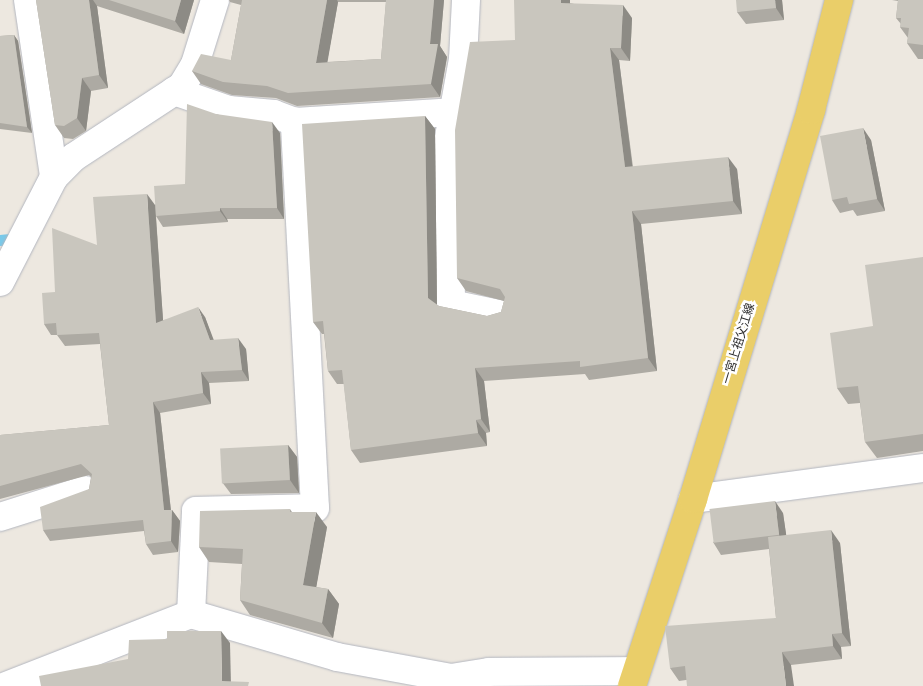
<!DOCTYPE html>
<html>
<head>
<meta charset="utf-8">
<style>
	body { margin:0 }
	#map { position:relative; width:923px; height:686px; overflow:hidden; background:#ede8e0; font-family:Overpass,"Noto Sans JP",sans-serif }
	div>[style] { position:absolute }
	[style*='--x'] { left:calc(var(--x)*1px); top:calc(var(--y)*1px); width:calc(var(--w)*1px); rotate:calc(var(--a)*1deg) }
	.stream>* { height:11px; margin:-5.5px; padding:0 5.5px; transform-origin:5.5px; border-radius:5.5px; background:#7ac9e9 }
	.roads { filter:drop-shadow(0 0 1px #b3b6bf) drop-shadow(0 0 1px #b3b6bf) }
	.minor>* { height:28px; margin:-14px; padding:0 14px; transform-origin:14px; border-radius:14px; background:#fff }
	.major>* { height:28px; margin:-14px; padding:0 14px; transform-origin:14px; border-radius:14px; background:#eace69 }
	.wall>* { inset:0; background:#adaaa3 }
	.shaded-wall>* { inset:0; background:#8d8b85 }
	.building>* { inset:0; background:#c9c6be; transform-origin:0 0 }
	span { translate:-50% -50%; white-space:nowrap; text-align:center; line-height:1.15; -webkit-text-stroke:5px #fff; paint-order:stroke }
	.street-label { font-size:12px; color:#2d2d2d }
</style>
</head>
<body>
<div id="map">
	<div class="stream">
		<div style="--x:0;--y:240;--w:10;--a:-6"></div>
	</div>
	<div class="roads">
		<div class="minor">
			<div style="--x:28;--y:0;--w:179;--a:81.6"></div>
			<div style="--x:466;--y:0;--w:59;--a:92.9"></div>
			<div style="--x:463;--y:59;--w:84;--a:100.2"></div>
			<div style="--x:448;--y:142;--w:162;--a:88.9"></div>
			<div style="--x:451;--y:304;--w:49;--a:11.8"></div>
			<div style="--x:174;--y:91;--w:58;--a:19.1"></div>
			<div style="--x:229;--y:110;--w:45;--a:5.1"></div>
			<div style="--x:274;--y:114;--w:22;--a:21"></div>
			<div style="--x:295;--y:122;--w:157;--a:-3.6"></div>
			<div style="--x:0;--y:282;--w:118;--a:-62.8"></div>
			<div style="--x:54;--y:177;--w:28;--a:-45"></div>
			<div style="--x:74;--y:157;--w:129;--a:-33.3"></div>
			<div style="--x:182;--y:86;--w:26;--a:-59"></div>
			<div style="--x:195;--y:64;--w:67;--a:-72.6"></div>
			<div style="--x:693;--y:499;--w:232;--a:-7.7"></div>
			<div style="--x:0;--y:517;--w:89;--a:-17.6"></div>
			<div style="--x:191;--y:614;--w:103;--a:-87.2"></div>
			<div style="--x:196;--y:511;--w:119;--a:-1.4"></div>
			<div style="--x:315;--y:508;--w:387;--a:-93"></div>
			<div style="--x:6;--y:686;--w:199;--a:-21.3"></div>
			<div style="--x:191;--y:614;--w:152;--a:16.4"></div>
			<div style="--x:337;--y:657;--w:116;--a:10.4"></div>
			<div style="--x:449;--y:686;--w:8;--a:-76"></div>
			<div style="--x:451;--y:678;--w:38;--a:-9"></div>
			<div style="--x:489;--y:672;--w:147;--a:-0.4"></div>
		</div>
		<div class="major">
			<div style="--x:632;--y:686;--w:197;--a:-71.9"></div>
			<div style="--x:693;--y:499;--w:407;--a:-73.1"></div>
			<div style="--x:811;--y:110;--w:114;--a:-75.7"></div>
		</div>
	</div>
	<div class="wall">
		<div style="clip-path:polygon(36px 0,194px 0,184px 34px,97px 6px,108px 88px,91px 91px,86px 131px,73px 139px,64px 138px,55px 125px)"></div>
		<div style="clip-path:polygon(evenodd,229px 0,444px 0,440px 46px,447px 57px,440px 97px,297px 106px,276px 98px,232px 95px,201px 84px,192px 71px,231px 60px,241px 5px,230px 2px,229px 0,338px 2px,386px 2px,381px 59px,327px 62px,338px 2px)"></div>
		<div style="clip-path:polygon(570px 0,570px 3px,632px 18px,630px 61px,619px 60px,633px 167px,737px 169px,742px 214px,641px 224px,657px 371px,589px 380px,585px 374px,484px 381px,490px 432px,486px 433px,487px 446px,360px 463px,351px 450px,344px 384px,337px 384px,328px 371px,324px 334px,322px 334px,313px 322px,425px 116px,435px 129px,437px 305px,439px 306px,487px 316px,501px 312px,504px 301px,466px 291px,457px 278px,515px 40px)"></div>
		<div style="clip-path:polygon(782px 0,784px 20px,746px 24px,737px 12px)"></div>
		<div style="clip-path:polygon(892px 0,923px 0,923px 59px,918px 59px,907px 43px,908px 38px,900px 27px,901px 24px,896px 18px,898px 1px)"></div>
		<div style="clip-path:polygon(14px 35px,18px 41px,32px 133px,0 129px,0 36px)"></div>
		<div style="clip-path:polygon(216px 114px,280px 133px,284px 219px,227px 219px,228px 222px,163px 227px,156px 216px,163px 320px,205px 317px,213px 340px,246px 349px,249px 381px,209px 383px,211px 404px,160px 413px,171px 510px,172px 510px,180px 521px,178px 552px,153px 555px,146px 544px,144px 531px,50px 541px,43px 530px,89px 489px,91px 477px,89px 475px,0 499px,0 435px,109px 425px,100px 344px,65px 346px,57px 335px,51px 335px,44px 324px,55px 292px,97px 245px,185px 184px)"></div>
		<div style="clip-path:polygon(871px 140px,885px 211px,857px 216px,853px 210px,840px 213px,832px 200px)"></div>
		<div style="clip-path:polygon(923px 257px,923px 451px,877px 458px,865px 442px,860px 403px,848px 404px,837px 388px,873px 326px)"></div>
		<div style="clip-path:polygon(288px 445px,297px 457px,299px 493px,231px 494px,222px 482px)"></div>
		<div style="clip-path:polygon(290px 509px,292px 512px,327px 527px,316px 587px,328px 589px,339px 604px,333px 638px,250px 615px,240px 600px,242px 564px,209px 562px,199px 547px)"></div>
		<div style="clip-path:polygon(783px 513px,786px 535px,840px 543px,851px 646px,841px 647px,842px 659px,791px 665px,679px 681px,670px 668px,776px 618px,769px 549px,721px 555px,713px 542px)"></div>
	</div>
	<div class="shaded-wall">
		<div style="clip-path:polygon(89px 0,93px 0,97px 6px,108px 88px,99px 75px)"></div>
		<div style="clip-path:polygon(181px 0,194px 0,184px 34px,175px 21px)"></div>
		<div style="clip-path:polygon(327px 0,337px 0,338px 2px,325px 76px,316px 63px)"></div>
		<div style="clip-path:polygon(434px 0,444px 0,440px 46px,447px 57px,440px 97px,431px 84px,430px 44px)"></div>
		<div style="clip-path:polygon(561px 0,570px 0,570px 16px,561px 3px)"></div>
		<div style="clip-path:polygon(775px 0,782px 0,784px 20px,776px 8px)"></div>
		<div style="clip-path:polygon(623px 5px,632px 18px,630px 61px,621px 48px)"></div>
		<div style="clip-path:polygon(14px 35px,18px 41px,32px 133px,27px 127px)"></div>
		<div style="clip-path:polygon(610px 48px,619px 60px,634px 180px,625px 167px)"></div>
		<div style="clip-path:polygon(82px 78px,91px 91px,86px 131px,77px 118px)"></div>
		<div style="clip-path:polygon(425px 116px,435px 129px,437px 311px,428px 298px)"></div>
		<div style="clip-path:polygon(272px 122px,280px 133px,284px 219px,277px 208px)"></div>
		<div style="clip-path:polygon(863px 128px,871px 140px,885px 211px,877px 199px)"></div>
		<div style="clip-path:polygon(728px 157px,737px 169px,742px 214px,733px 201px)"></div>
		<div style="clip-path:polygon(147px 194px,155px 205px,164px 334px,156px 323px)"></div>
		<div style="clip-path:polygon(220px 208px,227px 219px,228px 222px,220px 211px)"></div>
		<div style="clip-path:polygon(632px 211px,641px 224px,657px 371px,648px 358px)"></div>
		<div style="clip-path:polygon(198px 307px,205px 317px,218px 351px,210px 340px)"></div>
		<div style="clip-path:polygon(238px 338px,246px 349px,249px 381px,242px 370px)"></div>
		<div style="clip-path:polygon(475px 368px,484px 381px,490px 432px,481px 419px)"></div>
		<div style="clip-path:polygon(201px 372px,209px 383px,211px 404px,203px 393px)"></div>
		<div style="clip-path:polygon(153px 402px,160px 413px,172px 521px,164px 510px)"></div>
		<div style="clip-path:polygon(476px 420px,486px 433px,487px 446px,478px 433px)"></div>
		<div style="clip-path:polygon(288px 445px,297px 457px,299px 493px,290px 480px)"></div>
		<div style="clip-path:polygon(775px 501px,783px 513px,788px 547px,779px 535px)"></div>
		<div style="clip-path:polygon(172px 510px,180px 521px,178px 552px,171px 541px)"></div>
		<div style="clip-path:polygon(316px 512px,327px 527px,314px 600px,303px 585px)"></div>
		<div style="clip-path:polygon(831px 530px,840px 543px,851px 646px,842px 633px)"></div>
		<div style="clip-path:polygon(328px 589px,339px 604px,333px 638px,322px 623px)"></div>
		<div style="clip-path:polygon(221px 631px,230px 643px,231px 686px,222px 681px)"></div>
		<div style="clip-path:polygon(832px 634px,841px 647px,842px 659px,833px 646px)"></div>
		<div style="clip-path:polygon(782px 652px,791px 665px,794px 686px,786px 686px)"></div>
	</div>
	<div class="building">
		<div style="clip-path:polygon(36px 0,89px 0,99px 75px,82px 78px,77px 118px,64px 126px,55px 125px)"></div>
		<div style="clip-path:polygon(109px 0,181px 0,175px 21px)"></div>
		<div style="clip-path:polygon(242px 0,327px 0,316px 63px,381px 59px,386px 0,434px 0,430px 44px,438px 44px,431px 84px,288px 93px,267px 86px,223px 82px,192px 71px,201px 54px,231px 60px)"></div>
		<div style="clip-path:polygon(514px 0,561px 0,561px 3px,623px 5px,621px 48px,610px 48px,625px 167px,728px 157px,733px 201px,632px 211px,648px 358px,580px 367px,580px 361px,475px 368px,481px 419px,476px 420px,478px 433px,351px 450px,342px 370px,328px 371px,323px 321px,313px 322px,302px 124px,425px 116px,428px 298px,439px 306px,487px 316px,501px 312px,505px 297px,500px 289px,457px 278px,455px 130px,470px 42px,515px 40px)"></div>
		<div style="clip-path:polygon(736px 0,775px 0,776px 8px,737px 12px)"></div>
		<div style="clip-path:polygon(898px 0,923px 0,923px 45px,907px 43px,909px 28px,900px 27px,901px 18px,896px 18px)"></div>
		<div style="clip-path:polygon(14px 35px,27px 127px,0 123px,0 36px)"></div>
		<div style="clip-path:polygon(187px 104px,216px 114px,272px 122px,277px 208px,220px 208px,220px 211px,156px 216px,154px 186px,185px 184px)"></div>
		<div style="clip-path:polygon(863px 128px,877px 199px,849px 204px,847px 197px,832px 200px,820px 136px)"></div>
		<div style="clip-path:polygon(147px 194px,156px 323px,198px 307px,210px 340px,238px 338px,242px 370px,201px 372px,203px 393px,153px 402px,164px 510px,172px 510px,171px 541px,146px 544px,143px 520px,43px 530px,40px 507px,89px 489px,92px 474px,81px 464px,0 486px,0 435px,109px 425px,99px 333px,57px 335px,56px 323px,44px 324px,42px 293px,55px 292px,52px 228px,97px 245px,93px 197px)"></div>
		<div style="clip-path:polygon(923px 257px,923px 434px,865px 442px,858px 386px,837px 388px,830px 333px,873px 326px,865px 265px)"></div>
		<div style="left:288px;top:445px;width:35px;height:68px;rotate:87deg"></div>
		<div style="left:775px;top:501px;width:34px;height:66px;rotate:83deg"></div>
		<div style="clip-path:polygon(290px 509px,290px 512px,316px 512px,303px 585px,328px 589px,322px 623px,240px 600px,243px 549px,199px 547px,200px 511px)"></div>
		<div style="clip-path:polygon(831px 530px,842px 633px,832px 634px,833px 646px,782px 652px,786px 686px,687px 686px,685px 666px,670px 668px,665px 626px,776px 618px,768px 537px)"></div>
		<div style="clip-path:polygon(167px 631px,221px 631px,222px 681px,249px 682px,248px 686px,41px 686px,39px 676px,128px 659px,129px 640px,167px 639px)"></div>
	</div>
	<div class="street-label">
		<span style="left:740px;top:344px;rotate:-73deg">一宮上祖父江線</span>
	</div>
</div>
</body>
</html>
